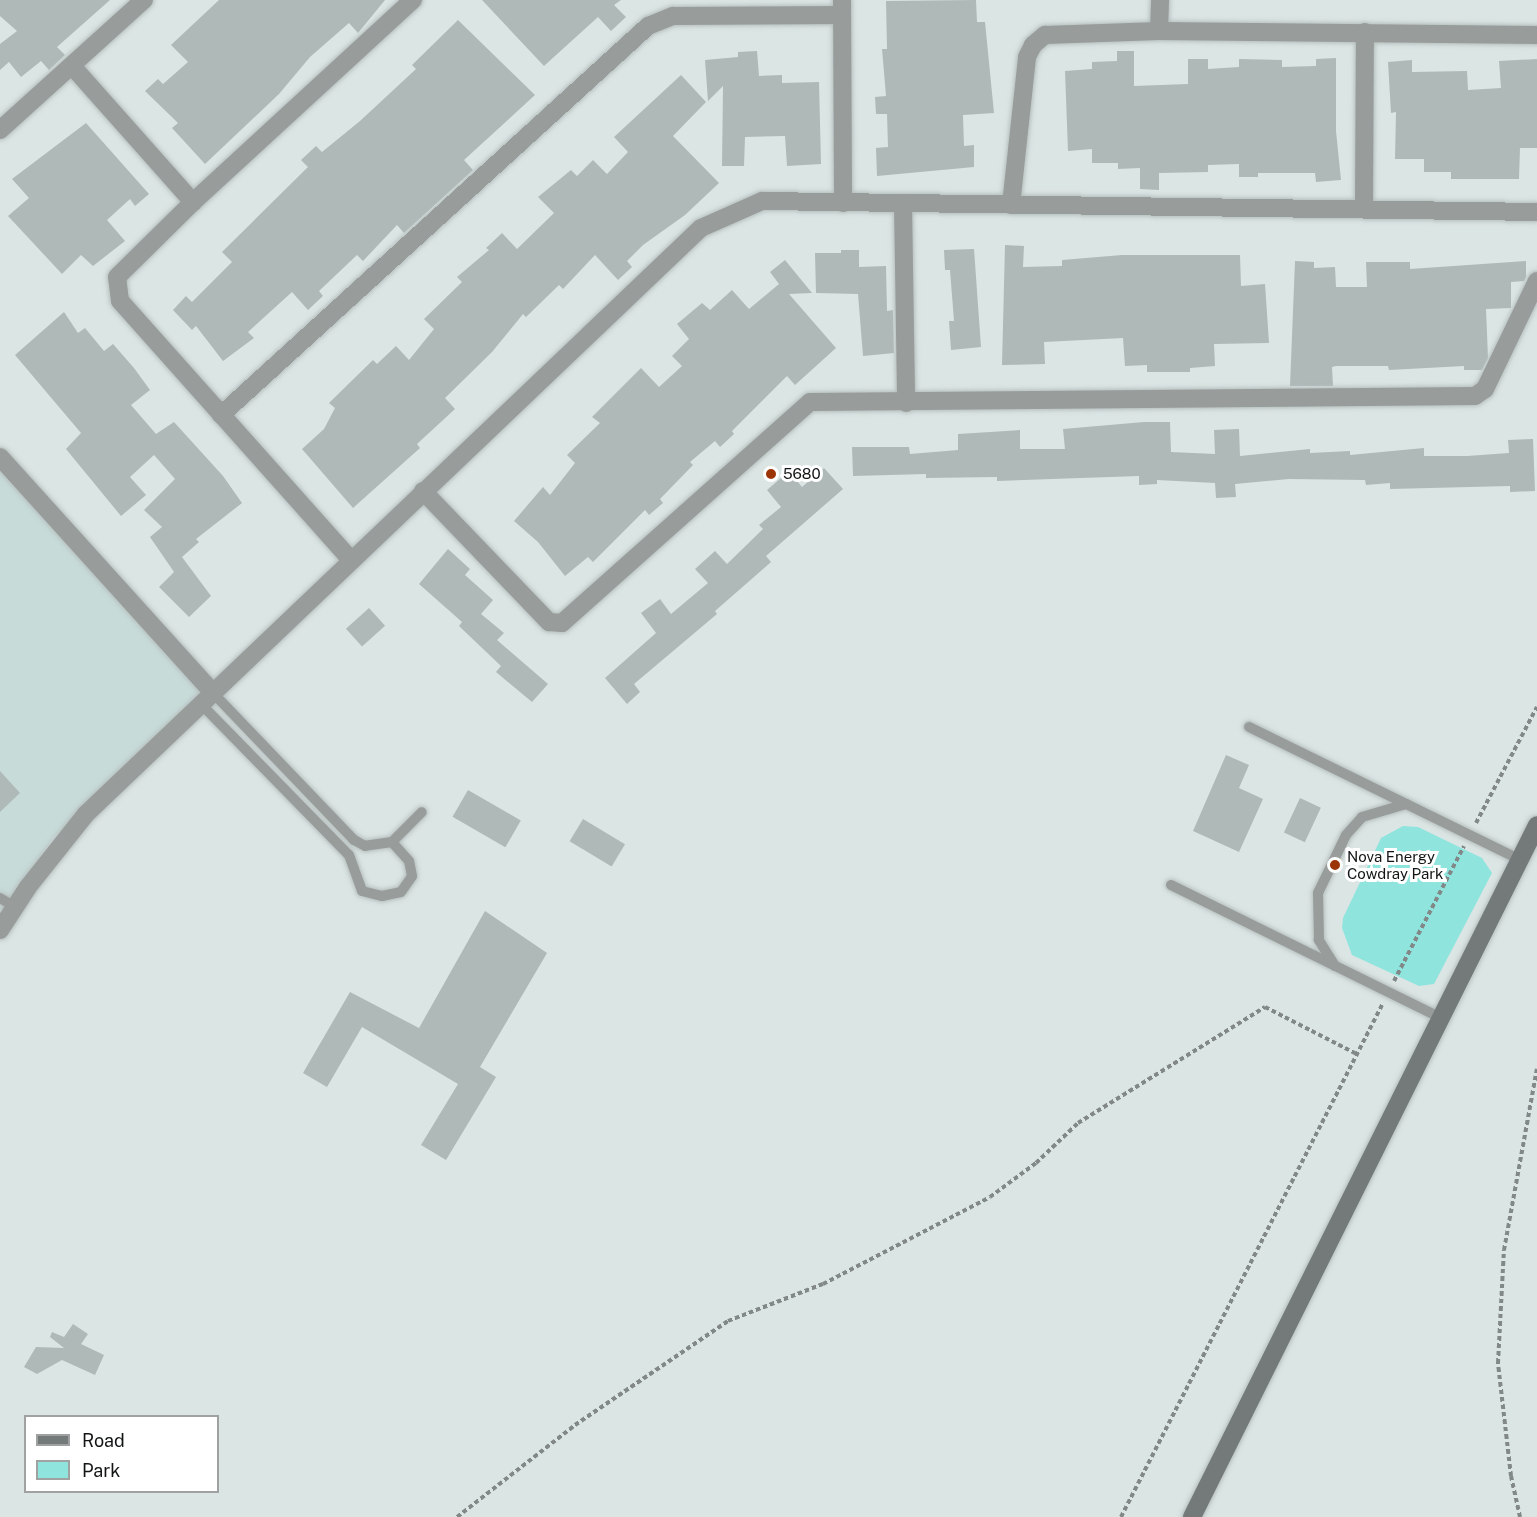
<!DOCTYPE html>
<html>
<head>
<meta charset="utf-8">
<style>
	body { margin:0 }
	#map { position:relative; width:1537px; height:1517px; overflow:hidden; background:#dbe5e4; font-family:"Public Sans",sans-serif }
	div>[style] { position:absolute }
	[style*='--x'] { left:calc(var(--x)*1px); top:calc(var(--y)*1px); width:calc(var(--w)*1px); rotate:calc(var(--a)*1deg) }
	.built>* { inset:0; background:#c7dbd9 }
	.green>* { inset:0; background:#8fe4dd }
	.building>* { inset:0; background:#afb9b8; transform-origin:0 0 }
	.path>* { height:4px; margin-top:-2px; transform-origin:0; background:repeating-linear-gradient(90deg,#818887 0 4.5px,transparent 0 7.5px) }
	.roads { filter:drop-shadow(0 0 2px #b7c0bf) drop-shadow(0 0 2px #b7c0bf) }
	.lane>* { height:10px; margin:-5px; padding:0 5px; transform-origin:5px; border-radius:5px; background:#989c9b }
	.street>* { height:18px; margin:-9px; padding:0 9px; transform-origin:9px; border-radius:9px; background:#989c9b }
	.secondary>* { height:18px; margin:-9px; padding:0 9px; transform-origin:9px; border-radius:9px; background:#747a79 }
	.dots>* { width:16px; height:16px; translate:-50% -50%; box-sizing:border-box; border:3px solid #fff; border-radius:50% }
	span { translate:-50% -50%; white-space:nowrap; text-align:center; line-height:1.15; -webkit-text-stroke:6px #fff; paint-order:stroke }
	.poi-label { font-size:15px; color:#121515 }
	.left { translate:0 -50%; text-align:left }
	.legend { position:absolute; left:24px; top:1415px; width:195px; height:78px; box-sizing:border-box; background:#fff; border:2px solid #a0a1a1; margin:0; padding:8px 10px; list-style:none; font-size:18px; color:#121515 }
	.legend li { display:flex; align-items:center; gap:12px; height:30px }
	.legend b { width:30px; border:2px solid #a0a1a1 }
</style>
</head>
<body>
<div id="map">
	<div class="built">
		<div style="clip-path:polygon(0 466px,202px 692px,53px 838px,0 913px)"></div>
	</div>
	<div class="green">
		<div style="clip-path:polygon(1403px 826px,1418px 827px,1482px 858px,1492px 873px,1434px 984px,1419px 986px,1352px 955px,1342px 928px,1343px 918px,1381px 838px)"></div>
	</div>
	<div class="building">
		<div style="clip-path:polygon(0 0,110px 0,57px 47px,65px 55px,49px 70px,41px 61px,21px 77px,9px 62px,0 70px,0 44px,17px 31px,0 16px)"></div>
		<div style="clip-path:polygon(219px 0,385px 0,358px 33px,349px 23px,310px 57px,279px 94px,205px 164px,172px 128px,178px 123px,145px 91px,158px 79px,163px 84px,188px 62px,171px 45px)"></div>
		<div style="clip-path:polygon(482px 0,621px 0,614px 5px,626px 17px,611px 31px,598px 17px,544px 66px)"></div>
		<div style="clip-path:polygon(976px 0,977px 22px,985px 22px,994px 113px,963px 115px,964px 146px,974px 145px,974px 167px,877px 176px,876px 148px,888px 147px,887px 114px,876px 114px,875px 97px,886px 96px,882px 49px,887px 49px,886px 1px)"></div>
		<div style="clip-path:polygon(458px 20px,535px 95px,464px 160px,473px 170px,404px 233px,397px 225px,363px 261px,357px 255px,319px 291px,323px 296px,308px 310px,292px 292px,248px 332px,254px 338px,223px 361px,196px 326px,192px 330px,173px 310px,186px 296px,192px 302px,232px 262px,222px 252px,308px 167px,301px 160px,316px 146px,322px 152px,360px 121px,416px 69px,412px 65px)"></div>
		<div style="clip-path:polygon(757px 51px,759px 76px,782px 75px,782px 83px,819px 82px,821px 164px,787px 166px,785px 136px,745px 137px,744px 166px,722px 166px,723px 86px,708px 101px,705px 60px,738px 57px,738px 52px)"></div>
		<div style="clip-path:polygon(1117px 51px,1134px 51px,1134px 86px,1188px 84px,1188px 59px,1208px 59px,1208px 69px,1239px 67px,1239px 59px,1282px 60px,1282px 67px,1316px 66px,1316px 59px,1336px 58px,1336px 131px,1341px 180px,1316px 182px,1315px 173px,1258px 173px,1258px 177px,1239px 177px,1239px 164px,1208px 165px,1208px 172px,1159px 173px,1159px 190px,1140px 189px,1140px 168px,1118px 169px,1118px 163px,1092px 163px,1092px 149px,1068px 151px,1065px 71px,1092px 69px,1092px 62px,1117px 61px)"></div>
		<div style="clip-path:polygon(1537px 59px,1537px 148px,1520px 148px,1519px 179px,1451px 179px,1451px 172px,1424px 172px,1424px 159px,1395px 159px,1396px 112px,1391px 113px,1388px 62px,1412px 60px,1412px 72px,1467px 71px,1468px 90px,1501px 88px,1499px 61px)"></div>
		<div style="clip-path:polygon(681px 75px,706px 102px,673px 136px,719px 183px,685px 215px,643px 245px,627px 261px,632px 267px,618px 280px,595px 255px,563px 289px,559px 285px,526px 317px,523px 314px,492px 352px,445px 398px,455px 409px,417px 444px,420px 448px,353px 508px,302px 449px,324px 429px,335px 408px,329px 403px,373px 360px,377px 364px,396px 346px,409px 360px,434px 329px,424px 319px,462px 282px,457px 277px,489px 250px,486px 248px,502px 233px,517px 249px,554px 213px,538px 197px,571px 170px,577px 176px,593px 160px,607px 174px,628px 152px,614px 137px)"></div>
		<div style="clip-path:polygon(86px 123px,149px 194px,135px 206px,130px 199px,107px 220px,125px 241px,93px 266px,81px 255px,62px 274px,8px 216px,29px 198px,12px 179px)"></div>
		<div style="clip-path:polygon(1005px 245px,1024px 246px,1023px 267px,1062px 266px,1062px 260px,1122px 255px,1240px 255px,1241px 286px,1265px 284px,1269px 343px,1214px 344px,1215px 366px,1190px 368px,1190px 372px,1147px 372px,1147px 365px,1125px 366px,1123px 338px,1044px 342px,1045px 364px,1002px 365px)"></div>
		<div style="clip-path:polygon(974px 249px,981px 347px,951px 350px,949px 321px,954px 321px,950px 270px,945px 270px,944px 250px)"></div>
		<div style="clip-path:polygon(841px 250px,859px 250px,859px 267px,886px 266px,887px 311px,893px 310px,894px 353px,863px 356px,858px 294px,816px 293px,815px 253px,841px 253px)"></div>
		<div style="clip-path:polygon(785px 260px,812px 293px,789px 294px,836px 348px,795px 385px,787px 376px,732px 431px,734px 434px,720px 447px,715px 441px,690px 462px,693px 465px,660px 499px,663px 503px,649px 515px,645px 510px,593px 562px,588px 557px,565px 576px,538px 542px,514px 521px,543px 487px,550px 495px,575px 463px,567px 455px,600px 423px,592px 417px,641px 368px,659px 387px,682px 366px,672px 356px,689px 339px,677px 324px,702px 303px,710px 310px,732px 290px,749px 309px,779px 284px,770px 272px)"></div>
		<div style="clip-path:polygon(1295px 261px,1314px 262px,1314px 268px,1335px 267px,1336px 287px,1367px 287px,1366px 262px,1410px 262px,1410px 269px,1526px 261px,1526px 277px,1524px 281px,1511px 282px,1511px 308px,1486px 309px,1488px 358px,1482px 370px,1464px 370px,1464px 366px,1389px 370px,1388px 366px,1336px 366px,1332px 367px,1333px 386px,1290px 386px)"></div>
		<div style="clip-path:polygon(64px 312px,78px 333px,85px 328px,104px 351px,113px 344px,134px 368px,150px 390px,131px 405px,156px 434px,174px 422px,223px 476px,242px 503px,196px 539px,199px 542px,182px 557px,211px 596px,189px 617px,159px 587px,174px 572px,150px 537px,162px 527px,144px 510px,175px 479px,154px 455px,130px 477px,146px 495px,121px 516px,66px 449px,81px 433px,15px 355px)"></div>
		<div style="clip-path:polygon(1144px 422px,1170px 422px,1171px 452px,1215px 454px,1214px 430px,1239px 429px,1240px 456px,1310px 449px,1310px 453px,1350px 451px,1350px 455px,1424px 448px,1424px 456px,1467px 456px,1509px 453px,1508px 440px,1533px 439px,1535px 491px,1510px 492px,1510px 486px,1390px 489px,1390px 483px,1366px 485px,1365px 480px,1289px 479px,1235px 484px,1236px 497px,1216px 498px,1215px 483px,1157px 480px,1157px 484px,1139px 485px,1139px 476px,997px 481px,997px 477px,926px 478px,926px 474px,853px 476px,852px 447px,909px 447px,910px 454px,958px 450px,958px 434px,1020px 430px,1020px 449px,1065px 449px,1063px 429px)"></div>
		<div style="clip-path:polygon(824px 468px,843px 489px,766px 556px,771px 562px,715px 611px,717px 614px,634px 684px,640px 692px,627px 704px,605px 678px,656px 633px,641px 613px,660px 599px,671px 614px,708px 583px,695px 569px,715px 551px,727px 564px,763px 529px,759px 525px,781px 507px,767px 490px,789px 471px,802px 487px)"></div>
		<div style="clip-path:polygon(448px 549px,470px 569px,465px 575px,493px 600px,481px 614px,504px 633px,497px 640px,548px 684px,532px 702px,496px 672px,501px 666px,459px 626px,462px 622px,419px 584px)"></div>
		<div style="left:369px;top:608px;width:24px;height:31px;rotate:48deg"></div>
		<div style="clip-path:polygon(1226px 755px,1249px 765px,1239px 788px,1263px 799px,1239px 852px,1193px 831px)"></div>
		<div style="clip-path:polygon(0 771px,20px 793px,0 812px)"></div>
		<div style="left:468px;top:790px;width:61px;height:31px;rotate:30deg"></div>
		<div style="left:1300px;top:798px;width:23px;height:38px;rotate:25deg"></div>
		<div style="left:583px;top:819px;width:49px;height:26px;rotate:31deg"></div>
		<div style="clip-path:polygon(485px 911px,547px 953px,480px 1067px,496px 1077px,446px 1160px,421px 1145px,458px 1084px,362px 1027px,327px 1087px,303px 1073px,350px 992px,419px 1028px)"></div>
		<div style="clip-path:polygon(73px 1324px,88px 1334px,81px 1344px,104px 1355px,95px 1375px,62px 1360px,37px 1374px,24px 1367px,36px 1347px,64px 1348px,50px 1337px,52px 1332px,64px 1337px)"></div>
	</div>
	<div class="path">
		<div style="--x:1476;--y:823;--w:131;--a:-62.3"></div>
		<div style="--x:1394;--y:981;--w:152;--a:-62.6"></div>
		<div style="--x:457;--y:1517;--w:150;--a:-37.9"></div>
		<div style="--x:575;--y:1425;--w:185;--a:-34.2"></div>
		<div style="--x:728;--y:1321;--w:102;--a:-21.3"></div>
		<div style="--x:823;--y:1284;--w:188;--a:-27.5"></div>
		<div style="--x:990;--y:1197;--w:57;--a:-36.5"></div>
		<div style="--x:1036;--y:1163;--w:58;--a:-43.6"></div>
		<div style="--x:1078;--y:1123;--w:220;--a:-31.8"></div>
		<div style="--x:1265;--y:1007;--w:103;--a:27.1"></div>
		<div style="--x:1121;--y:1517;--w:577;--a:-62.99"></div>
		<div style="--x:1520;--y:1517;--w:42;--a:-102.4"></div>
		<div style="--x:1511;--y:1476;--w:114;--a:-96.6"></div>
		<div style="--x:1498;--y:1363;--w:113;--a:-87"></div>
		<div style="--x:1504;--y:1250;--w:184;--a:-79.7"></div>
	</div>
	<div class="roads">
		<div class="lane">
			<div style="--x:200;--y:703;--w:213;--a:45.6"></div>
			<div style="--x:349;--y:855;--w:38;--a:70"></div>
			<div style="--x:362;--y:891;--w:21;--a:14"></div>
			<div style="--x:382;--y:896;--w:19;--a:-12"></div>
			<div style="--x:401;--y:892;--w:19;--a:-55"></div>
			<div style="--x:412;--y:876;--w:15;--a:-101"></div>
			<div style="--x:409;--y:861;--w:25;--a:-132"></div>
			<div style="--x:392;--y:842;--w:27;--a:172"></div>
			<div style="--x:365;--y:846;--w:13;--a:-151"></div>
			<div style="--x:354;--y:840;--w:205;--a:-133.8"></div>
			<div style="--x:1249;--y:727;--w:302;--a:26.1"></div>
			<div style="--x:392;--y:842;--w:42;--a:-45"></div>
			<div style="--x:1171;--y:885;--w:301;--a:26.2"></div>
			<div style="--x:0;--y:898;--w:17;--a:31"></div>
			<div style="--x:1335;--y:966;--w:31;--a:-122"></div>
			<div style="--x:1319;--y:940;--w:47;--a:-91.2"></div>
			<div style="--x:1318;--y:893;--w:64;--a:-64.2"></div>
			<div style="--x:1346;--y:835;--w:24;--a:-48"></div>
			<div style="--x:1362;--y:817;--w:46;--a:-16.5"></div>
		</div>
		<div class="street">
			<div style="--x:842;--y:0;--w:203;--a:89.7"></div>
			<div style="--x:1159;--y:31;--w:31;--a:-88"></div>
			<div style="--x:73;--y:67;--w:181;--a:48.4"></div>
			<div style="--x:0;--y:130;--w:194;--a:-42.1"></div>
			<div style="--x:903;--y:203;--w:200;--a:89.1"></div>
			<div style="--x:1011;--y:205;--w:149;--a:-83.8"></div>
			<div style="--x:1027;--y:57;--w:13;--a:-63"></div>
			<div style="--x:1033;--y:45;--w:16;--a:-40"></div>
			<div style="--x:1045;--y:35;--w:114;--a:-2"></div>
			<div style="--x:1159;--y:31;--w:378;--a:0.6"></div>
			<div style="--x:1364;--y:209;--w:177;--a:-89.7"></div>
			<div style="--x:221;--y:415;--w:578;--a:-42.33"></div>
			<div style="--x:648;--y:26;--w:27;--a:-22"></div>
			<div style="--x:673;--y:16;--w:168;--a:-0.3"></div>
			<div style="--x:0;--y:457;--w:316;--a:47.9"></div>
			<div style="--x:423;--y:491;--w:182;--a:46.1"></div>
			<div style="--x:549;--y:622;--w:13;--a:4"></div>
			<div style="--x:562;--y:623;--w:332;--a:-41.7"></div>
			<div style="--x:810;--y:402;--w:665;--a:-0.52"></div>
			<div style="--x:1475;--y:396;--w:12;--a:-35"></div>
			<div style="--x:1485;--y:389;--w:120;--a:-64.3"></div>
			<div style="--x:351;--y:560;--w:347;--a:-131.7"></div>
			<div style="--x:120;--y:301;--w:24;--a:-97"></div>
			<div style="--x:117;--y:277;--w:107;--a:-44.6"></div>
			<div style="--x:193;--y:202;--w:299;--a:-42.6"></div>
			<div style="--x:0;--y:930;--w:51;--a:-56.9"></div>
			<div style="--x:28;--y:887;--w:93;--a:-51.5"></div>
			<div style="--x:86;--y:814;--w:849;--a:-43.62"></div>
			<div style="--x:701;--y:228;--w:67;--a:-23.9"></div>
			<div style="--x:762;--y:201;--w:775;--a:0.81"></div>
		</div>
		<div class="secondary">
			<div style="--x:1192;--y:1517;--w:773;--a:-63.5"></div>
		</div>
	</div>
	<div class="dots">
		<div style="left:771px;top:474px;background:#9b3508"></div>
		<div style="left:1335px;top:865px;background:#9b3508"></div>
	</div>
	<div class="poi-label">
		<span class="left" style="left:783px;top:474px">5680</span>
		<span class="left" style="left:1347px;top:865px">Nova Energy<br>Cowdray Park</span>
	</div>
	<ul class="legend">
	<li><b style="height:8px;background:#747a79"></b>Road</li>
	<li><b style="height:16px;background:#8fe4dd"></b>Park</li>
	</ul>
</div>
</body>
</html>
